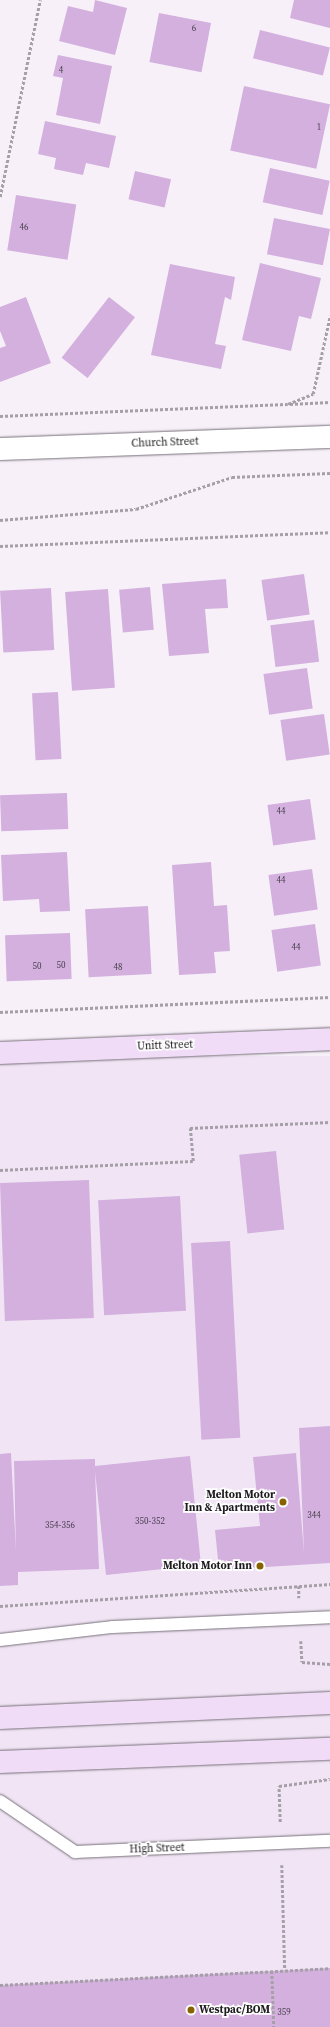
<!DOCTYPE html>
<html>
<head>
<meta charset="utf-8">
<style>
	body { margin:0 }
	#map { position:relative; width:330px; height:2027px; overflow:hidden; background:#f7f0f9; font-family:"Source Serif 4",serif }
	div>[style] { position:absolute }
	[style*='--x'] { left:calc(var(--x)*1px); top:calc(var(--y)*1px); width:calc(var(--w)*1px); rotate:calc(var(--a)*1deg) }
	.built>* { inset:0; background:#f1e5f5; transform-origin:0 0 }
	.building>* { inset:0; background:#d3b0de; transform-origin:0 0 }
	.path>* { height:2.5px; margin-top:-1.25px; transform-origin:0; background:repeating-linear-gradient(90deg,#a5a0a7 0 3px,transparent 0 5px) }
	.roads { filter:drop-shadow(0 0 1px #767078) drop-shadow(0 0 1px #767078) }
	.lane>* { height:12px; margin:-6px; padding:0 6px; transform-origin:6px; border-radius:6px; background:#fff }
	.street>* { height:22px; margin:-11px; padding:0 11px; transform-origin:11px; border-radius:11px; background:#fff }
	.secondary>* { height:22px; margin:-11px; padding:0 11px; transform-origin:11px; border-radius:11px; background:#f0dcf6 }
	.dots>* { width:11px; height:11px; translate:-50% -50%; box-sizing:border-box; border:2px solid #fff; border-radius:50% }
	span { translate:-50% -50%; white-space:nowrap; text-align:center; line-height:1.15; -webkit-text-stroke:3.5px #fff; paint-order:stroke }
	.number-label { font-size:9px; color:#4b404f }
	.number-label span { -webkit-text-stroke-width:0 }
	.street-label { font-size:11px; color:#1e1b1f }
	.poi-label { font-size:11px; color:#1e1b1f; font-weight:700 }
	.right { translate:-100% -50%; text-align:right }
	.left { translate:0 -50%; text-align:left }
</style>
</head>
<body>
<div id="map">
	<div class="built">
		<div style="left:330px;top:1056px;width:971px;height:330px;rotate:90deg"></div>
	</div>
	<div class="building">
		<div style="clip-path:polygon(95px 0,127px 8px,115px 55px,59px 41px,68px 6px,93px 12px)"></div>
		<div style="clip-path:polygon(294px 0,330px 0,330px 28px,290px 18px)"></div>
		<div style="left:159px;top:13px;width:53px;height:50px;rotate:11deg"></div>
		<div style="left:260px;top:30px;width:72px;height:29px;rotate:14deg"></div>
		<div style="clip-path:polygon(58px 55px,112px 66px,100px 124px,56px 115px,63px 78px,53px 76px)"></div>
		<div style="left:244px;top:86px;width:88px;height:66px;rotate:12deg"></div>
		<div style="clip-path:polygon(45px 121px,116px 136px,109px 168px,86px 163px,83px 175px,54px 169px,56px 158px,38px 154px)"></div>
		<div style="left:270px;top:168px;width:61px;height:35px;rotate:12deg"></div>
		<div style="left:135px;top:171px;width:37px;height:29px;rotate:13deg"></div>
		<div style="left:16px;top:195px;width:61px;height:56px;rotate:9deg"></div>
		<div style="left:274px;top:218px;width:57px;height:37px;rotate:11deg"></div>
		<div style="clip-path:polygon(260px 263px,321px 278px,311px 319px,299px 316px,291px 351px,242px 340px)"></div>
		<div style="clip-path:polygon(170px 264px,235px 277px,231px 300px,225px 297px,215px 344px,226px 346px,221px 369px,151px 355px)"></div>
		<div style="clip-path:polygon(26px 297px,51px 363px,0 382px,0 348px,6px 346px,0 331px,0 307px)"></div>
		<div style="left:109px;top:297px;width:33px;height:77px;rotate:38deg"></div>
		<div style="left:304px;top:574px;width:41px;height:43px;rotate:82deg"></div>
		<div style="clip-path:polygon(226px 579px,228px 608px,205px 609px,209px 653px,169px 656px,162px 584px)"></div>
		<div style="left:150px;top:587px;width:43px;height:31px;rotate:85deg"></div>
		<div style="left:51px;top:588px;width:62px;height:51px;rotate:87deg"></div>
		<div style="left:108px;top:589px;width:99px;height:43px;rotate:86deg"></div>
		<div style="left:314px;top:620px;width:42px;height:44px;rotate:83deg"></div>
		<div style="left:307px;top:668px;width:41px;height:44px;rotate:82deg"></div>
		<div style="left:58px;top:692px;width:67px;height:26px;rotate:87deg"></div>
		<div style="left:324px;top:714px;width:41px;height:44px;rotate:82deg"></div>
		<div style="left:67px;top:793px;width:36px;height:67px;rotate:88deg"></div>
		<div style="left:310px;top:799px;width:41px;height:43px;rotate:82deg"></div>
		<div style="clip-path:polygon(67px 852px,70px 911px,40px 912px,39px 899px,3px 901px,1px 855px)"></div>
		<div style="clip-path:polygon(211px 862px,214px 906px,227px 905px,230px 951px,214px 952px,216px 973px,179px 975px,172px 865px)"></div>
		<div style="left:312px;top:869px;width:41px;height:44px;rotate:82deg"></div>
		<div style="left:148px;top:906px;width:68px;height:63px;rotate:87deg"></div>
		<div style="left:315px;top:924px;width:42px;height:44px;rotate:82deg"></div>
		<div style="left:70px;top:933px;width:46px;height:65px;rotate:88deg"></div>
		<div style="left:276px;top:1151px;width:79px;height:37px;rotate:84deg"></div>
		<div style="left:89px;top:1180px;width:138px;height:89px;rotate:88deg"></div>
		<div style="left:180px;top:1196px;width:115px;height:82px;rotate:87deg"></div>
		<div style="left:230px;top:1241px;width:197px;height:39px;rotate:87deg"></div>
		<div style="clip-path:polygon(330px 1426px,330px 1563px,219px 1570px,215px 1530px,260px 1526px,253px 1457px,296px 1453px,304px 1553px,299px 1428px)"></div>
		<div style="clip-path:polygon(11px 1453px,16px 1552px,14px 1461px,95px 1459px,95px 1466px,190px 1456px,201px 1565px,106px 1575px,95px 1471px,99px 1569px,18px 1572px,18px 1585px,0 1586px,0 1454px)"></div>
		<div style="clip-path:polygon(330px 1968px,330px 2027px,0 2027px,0 1985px)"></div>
	</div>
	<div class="path">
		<div style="--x:0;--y:197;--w:201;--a:-78.5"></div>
		<div style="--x:290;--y:404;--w:40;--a:-2.9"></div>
		<div style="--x:0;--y:416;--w:288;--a:-2.4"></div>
		<div style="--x:288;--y:404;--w:27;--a:-22"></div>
		<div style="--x:313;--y:394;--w:80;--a:-77.7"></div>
		<div style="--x:0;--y:520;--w:136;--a:-4.6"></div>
		<div style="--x:136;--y:509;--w:101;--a:-18.4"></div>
		<div style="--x:232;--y:477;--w:98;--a:-2.3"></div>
		<div style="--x:0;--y:546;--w:330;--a:-2.4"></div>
		<div style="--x:0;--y:1012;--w:330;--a:-2.6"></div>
		<div style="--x:0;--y:1170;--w:193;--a:-2.7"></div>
		<div style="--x:193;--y:1161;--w:33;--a:-95"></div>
		<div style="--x:190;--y:1128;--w:140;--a:-2.5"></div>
		<div style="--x:299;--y:1586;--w:12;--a:90"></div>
		<div style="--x:0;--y:1606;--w:331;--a:-3.8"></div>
		<div style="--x:301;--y:1641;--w:21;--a:87"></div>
		<div style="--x:302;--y:1662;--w:28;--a:4"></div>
		<div style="--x:280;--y:1822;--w:36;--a:-92"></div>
		<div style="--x:279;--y:1786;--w:51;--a:-7.8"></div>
		<div style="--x:282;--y:1865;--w:105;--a:88.4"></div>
		<div style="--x:272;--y:1971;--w:56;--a:88"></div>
		<div style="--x:0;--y:1985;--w:330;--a:-2.9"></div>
	</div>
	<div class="roads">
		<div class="lane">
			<div style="--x:0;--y:1640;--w:114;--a:-6.6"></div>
			<div style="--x:113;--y:1627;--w:217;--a:-2.6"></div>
			<div style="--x:0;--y:1801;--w:91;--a:34.2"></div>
			<div style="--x:75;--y:1852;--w:255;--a:-2.5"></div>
		</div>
		<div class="street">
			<div style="--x:0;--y:449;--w:330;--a:-2.1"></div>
		</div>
		<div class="secondary">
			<div style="--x:0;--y:1053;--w:330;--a:-2.4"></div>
			<div style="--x:0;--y:1718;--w:330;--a:-2.6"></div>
			<div style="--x:0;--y:1762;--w:330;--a:-2.3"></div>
		</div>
	</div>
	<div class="dots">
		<div style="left:283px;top:1502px;background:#886100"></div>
		<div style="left:260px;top:1566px;background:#886100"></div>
		<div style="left:191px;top:2010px;background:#886100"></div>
	</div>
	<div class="number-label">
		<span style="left:194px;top:28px">6</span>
		<span style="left:61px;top:70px">4</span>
		<span style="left:319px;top:127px">1</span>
		<span style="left:24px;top:227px">46</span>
		<span style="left:281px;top:811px">44</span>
		<span style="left:281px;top:880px">44</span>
		<span style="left:296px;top:947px">44</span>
		<span style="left:61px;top:965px">50</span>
		<span style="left:37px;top:966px">50</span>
		<span style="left:118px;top:967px">48</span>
		<span style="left:314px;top:1515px">344</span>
		<span style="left:150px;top:1521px">350-352</span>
		<span style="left:60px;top:1525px">354-356</span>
		<span style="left:284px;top:2012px">359</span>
	</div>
	<div class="street-label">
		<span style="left:165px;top:443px;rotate:-2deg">Church Street</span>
		<span style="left:165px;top:1046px;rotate:-2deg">Unitt Street</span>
		<span style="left:157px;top:1849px;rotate:-2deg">High Street</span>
	</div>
	<div class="poi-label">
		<span class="right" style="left:275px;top:1502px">Melton Motor<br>Inn &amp; Apartments</span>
		<span class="right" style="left:252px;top:1566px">Melton Motor Inn</span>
		<span class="left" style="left:199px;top:2010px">Westpac/BOM</span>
	</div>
</div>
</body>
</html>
